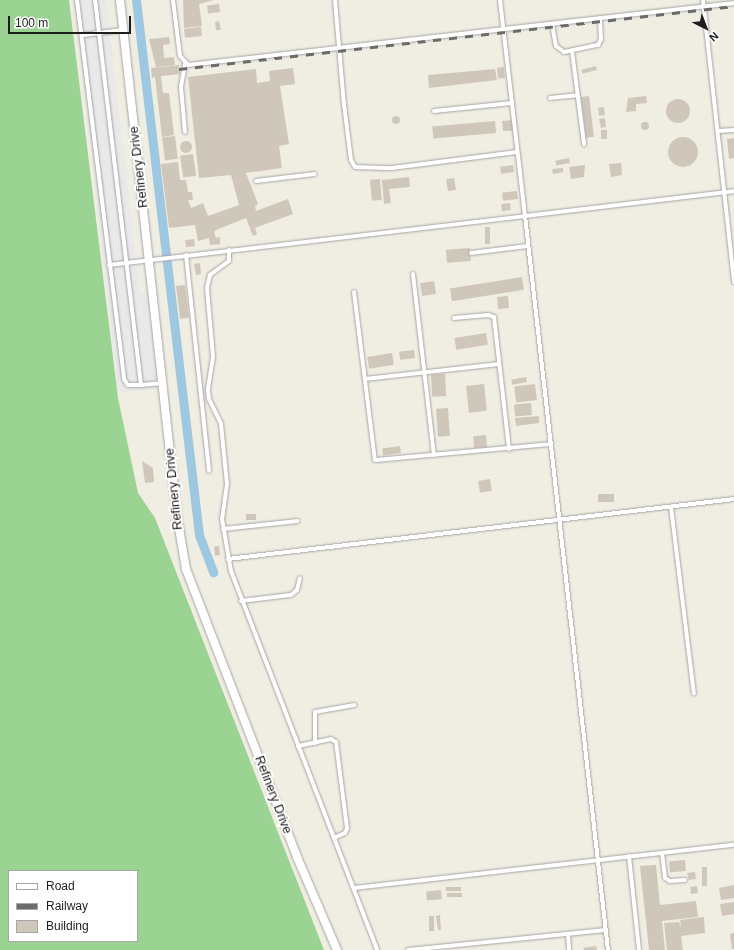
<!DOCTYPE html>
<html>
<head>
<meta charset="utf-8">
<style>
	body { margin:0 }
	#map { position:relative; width:734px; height:950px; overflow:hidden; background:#f0ede2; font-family:Helvetica,sans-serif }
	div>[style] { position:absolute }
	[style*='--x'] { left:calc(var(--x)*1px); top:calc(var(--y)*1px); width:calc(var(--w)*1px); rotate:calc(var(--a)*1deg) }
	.forest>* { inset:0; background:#9bd392 }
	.parking>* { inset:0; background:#e9e9e9 }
	.canal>* { height:9px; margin:-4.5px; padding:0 4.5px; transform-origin:4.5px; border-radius:4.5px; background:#9ec8e2 }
	.building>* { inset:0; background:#d0c7bb; transform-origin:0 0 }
	.round { border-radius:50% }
	.roads { filter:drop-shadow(0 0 1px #a4a4a4) drop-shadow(0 0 1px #a4a4a4) }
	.lane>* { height:4px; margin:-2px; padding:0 2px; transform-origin:2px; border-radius:2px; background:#fff }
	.street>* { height:8px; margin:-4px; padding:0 4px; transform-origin:4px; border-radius:4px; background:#fff }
	.rail>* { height:2.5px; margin-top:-1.25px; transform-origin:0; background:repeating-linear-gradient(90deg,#6b6b6b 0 8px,transparent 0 16px) }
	span { translate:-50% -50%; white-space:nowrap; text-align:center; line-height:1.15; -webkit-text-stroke:4px #fff; paint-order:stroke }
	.street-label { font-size:13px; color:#1d1d1d }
	.legend { position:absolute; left:8px; top:870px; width:130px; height:72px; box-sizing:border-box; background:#fff; border:1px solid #a5a5a5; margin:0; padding:5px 7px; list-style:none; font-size:12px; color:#1d1d1d }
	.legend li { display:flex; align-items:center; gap:8px; height:20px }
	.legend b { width:20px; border:1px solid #a5a5a5 }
	.north { position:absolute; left:686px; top:8px; width:40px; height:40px; -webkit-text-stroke:3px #fff; paint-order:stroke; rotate:138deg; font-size:11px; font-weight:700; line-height:16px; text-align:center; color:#1d1d1d }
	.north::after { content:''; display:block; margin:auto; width:14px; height:18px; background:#1d1d1d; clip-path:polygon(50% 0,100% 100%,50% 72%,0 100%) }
	.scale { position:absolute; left:8px; top:16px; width:123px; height:18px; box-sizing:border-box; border:2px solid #1d1d1d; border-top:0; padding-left:5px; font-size:12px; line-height:14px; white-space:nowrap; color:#1d1d1d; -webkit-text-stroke:3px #fff; paint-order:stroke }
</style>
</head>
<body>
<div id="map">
	<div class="forest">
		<div style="clip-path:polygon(evenodd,0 0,69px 0,118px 398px,138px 493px,155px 518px,324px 950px,0 950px,0 0,9px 871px,137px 871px,137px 941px,9px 941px,9px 871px)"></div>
	</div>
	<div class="parking">
		<div style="clip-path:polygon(74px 0,106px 0,140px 293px,150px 292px,160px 388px,118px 393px)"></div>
	</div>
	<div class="canal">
		<div style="--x:136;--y:0;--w:539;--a:83.28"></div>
		<div style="--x:199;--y:535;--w:40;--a:69"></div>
	</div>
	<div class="building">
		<div style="clip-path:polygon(183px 0,214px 0,199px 4px,202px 26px,184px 28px)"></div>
		<div style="left:219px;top:4px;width:8px;height:12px;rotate:83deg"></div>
		<div style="clip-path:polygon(219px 21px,221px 30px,216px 30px,215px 22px)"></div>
		<div style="left:201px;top:27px;width:9px;height:17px;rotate:84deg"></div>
		<div style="clip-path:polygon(169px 37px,170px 44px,163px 45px,164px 58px,174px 57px,175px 65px,156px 67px,149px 39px)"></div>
		<div style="clip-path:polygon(179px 65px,180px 74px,161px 76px,163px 93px,169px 93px,174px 135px,162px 137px,155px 77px,152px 78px,151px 68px)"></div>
		<div style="left:596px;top:66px;width:4px;height:15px;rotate:76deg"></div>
		<div style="left:504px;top:67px;width:11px;height:7px;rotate:85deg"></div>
		<div style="clip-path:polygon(293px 68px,295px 84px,280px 86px,289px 144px,279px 146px,282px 168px,246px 173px,258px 204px,255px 206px,256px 211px,288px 199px,293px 214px,255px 228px,257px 234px,253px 236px,246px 218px,216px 230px,214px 232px,216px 238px,220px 237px,220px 244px,210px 245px,209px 238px,198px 241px,195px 225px,169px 228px,161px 164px,178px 162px,180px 180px,186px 180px,188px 192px,192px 192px,193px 200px,188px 200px,191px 208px,203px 203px,208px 216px,239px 205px,231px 175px,199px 178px,188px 77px,256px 69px,257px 83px,270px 81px,269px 71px)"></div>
		<div style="clip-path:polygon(495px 69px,497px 80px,429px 88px,428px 75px)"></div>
		<div style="left:589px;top:96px;width:41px;height:8px;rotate:83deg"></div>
		<div style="clip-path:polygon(646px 96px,647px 103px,636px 104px,636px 111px,626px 112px,628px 98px)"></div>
		<div class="round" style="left:666px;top:99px;width:24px;height:24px"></div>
		<div style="left:604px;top:107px;width:8px;height:6px;rotate:83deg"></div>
		<div class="round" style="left:392px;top:116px;width:8px;height:8px"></div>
		<div style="clip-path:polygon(605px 118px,606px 127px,601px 128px,599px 119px)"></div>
		<div style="clip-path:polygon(514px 120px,514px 131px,503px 131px,502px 121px)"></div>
		<div style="left:495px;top:121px;width:12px;height:63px;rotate:85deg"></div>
		<div class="round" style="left:641px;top:122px;width:8px;height:8px"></div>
		<div style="left:601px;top:130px;width:6px;height:9px"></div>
		<div style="left:175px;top:136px;width:23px;height:13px;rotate:83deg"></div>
		<div class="round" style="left:668px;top:137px;width:30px;height:30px"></div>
		<div style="clip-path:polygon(734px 138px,734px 158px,729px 159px,727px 139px)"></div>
		<div class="round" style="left:180px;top:141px;width:12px;height:12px"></div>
		<div style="left:193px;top:154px;width:22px;height:13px;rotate:82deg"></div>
		<div style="left:569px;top:158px;width:5px;height:14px;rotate:79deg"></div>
		<div style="clip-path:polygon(621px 163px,622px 175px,611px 177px,609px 164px)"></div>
		<div style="left:513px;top:165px;width:7px;height:13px;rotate:82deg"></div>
		<div style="clip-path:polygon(585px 165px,584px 177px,571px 179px,569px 167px)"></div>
		<div style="clip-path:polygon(563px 168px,563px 172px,553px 174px,552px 169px)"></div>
		<div style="clip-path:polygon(409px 177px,410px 187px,389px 189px,391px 203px,384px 204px,382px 180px)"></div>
		<div style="left:454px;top:178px;width:12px;height:8px;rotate:81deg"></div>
		<div style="left:380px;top:179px;width:21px;height:10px;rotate:85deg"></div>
		<div style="left:517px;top:191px;width:8px;height:15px;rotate:83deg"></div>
		<div style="left:510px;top:203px;width:7px;height:9px;rotate:82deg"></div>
		<div style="left:485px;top:227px;width:5px;height:17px"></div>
		<div style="left:194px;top:239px;width:7px;height:9px;rotate:82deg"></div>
		<div style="left:470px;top:248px;width:13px;height:24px;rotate:86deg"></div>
		<div style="clip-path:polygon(200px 263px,201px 274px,196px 275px,194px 264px)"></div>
		<div style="left:522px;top:277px;width:13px;height:73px;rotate:81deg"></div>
		<div style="left:434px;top:281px;width:13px;height:14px;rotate:81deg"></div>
		<div style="left:185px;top:285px;width:33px;height:9px;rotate:83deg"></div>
		<div style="left:508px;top:296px;width:12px;height:11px;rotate:85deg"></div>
		<div style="left:486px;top:333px;width:12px;height:32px;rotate:81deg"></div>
		<div style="left:414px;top:350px;width:8px;height:15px;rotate:83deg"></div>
		<div style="left:392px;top:353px;width:12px;height:25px;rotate:81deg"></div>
		<div style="left:445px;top:374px;width:22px;height:14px;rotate:87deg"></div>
		<div style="left:526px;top:377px;width:5px;height:15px;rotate:79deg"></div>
		<div style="left:484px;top:384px;width:27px;height:18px;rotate:84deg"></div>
		<div style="left:535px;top:384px;width:16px;height:21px;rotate:83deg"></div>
		<div style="left:531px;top:403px;width:12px;height:17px;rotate:85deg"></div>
		<div style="left:448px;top:408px;width:28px;height:12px;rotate:86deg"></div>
		<div style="clip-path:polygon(539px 416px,539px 423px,516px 426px,515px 418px)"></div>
		<div style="left:486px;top:435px;width:12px;height:13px;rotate:85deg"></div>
		<div style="left:400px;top:446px;width:7px;height:18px;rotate:82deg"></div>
		<div style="clip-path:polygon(142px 461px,153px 468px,154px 482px,145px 483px)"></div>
		<div style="left:490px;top:479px;width:12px;height:12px;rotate:81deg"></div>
		<div style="left:614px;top:494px;width:8px;height:16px;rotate:90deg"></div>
		<div style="left:256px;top:514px;width:6px;height:10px;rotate:90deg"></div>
		<div style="left:219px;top:546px;width:9px;height:5px;rotate:84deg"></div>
		<div style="left:685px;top:860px;width:11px;height:16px;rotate:85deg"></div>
		<div style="clip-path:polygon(656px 865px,660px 905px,696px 901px,698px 917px,662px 921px,665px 950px,649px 950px,640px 866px)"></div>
		<div style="left:702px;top:867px;width:5px;height:19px"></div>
		<div style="clip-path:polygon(695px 872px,696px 879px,689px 880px,687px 873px)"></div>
		<div style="clip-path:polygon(734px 885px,734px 898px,721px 900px,719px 888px)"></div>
		<div style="left:697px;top:886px;width:7px;height:7px;rotate:82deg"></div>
		<div style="left:461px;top:887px;width:4px;height:15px;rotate:90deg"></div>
		<div style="left:441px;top:890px;width:9px;height:15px;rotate:84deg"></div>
		<div style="left:462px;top:893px;width:4px;height:15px;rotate:90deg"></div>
		<div style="clip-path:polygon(734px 902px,734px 914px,722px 916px,720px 904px)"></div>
		<div style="clip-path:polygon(440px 915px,441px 930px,438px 930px,436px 916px)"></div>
		<div style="left:429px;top:916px;width:5px;height:15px"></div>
		<div style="clip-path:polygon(704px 917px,705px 933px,681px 936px,683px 950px,667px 950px,664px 923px,679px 922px,681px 928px,680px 920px)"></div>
		<div style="clip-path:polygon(734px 933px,734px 949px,732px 949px,730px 934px)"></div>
		<div style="clip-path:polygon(596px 946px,597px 950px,584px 950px,583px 948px)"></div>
	</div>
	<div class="roads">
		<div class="lane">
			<div style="--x:77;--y:0;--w:382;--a:82.9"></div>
			<div style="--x:124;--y:379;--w:7;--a:56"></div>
			<div style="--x:128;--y:385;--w:13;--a:0"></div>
			<div style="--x:141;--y:385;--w:388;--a:-96.8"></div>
			<div style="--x:173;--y:0;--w:56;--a:82.9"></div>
			<div style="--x:180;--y:56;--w:12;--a:48"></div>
			<div style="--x:188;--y:65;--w:550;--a:-6.48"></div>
			<div style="--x:335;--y:0;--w:104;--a:85.1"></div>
			<div style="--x:344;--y:104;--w:56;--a:82.9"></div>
			<div style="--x:351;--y:160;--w:8;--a:60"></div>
			<div style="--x:355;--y:167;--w:37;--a:2"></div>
			<div style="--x:392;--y:168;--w:126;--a:-7.3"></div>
			<div style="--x:703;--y:0;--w:284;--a:83.7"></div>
			<div style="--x:552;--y:24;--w:22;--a:80"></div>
			<div style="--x:556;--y:46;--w:10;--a:37"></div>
			<div style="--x:564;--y:52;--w:35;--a:-12"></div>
			<div style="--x:598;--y:45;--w:7;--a:-63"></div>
			<div style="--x:601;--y:39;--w:21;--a:-93"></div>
			<div style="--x:83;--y:35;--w:40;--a:-7.1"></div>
			<div style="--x:572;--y:51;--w:94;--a:82.6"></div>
			<div style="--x:185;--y:64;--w:23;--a:100"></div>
			<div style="--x:181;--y:87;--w:45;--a:84.9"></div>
			<div style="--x:550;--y:98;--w:27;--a:-6"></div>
			<div style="--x:434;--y:111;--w:78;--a:-5.9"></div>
			<div style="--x:718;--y:131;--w:16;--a:-4"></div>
			<div style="--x:256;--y:181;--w:59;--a:-6.8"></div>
			<div style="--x:229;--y:250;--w:11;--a:90"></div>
			<div style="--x:229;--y:261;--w:24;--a:144"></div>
			<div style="--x:210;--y:275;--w:13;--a:103"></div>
			<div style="--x:207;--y:288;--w:69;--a:85"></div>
			<div style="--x:213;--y:357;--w:33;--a:99"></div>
			<div style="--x:208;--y:390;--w:9;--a:84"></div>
			<div style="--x:209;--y:399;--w:28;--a:64"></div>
			<div style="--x:221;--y:424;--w:60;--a:84.3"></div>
			<div style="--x:227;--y:484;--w:35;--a:98"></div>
			<div style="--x:222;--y:519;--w:53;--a:80.2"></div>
			<div style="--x:231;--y:571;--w:406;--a:68.9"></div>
			<div style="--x:471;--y:253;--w:57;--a:-7"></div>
			<div style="--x:186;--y:255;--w:217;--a:83.9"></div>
			<div style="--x:109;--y:265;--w:419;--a:-6.7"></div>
			<div style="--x:525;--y:216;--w:217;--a:-96.6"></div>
			<div style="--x:413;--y:274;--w:182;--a:83.4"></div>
			<div style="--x:354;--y:292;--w:169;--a:82.9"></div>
			<div style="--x:375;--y:460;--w:176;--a:-5.2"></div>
			<div style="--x:454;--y:318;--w:34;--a:-5"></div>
			<div style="--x:488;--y:315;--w:6;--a:18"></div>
			<div style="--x:494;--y:317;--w:133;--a:83.5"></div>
			<div style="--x:365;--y:379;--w:135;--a:-6.4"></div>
			<div style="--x:141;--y:385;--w:22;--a:-5"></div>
			<div style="--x:671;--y:507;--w:188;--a:83"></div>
			<div style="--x:223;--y:529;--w:75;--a:-6.1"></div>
			<div style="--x:228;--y:559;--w:510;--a:-6.76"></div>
			<div style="--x:241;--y:601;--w:50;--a:-6.8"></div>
			<div style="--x:291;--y:595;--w:8;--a:-40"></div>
			<div style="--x:297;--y:590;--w:12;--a:-76"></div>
			<div style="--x:315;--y:743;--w:31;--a:-90"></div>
			<div style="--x:315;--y:712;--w:40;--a:-10"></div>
			<div style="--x:298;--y:746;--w:34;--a:-12"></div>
			<div style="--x:331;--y:739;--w:6;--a:31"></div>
			<div style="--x:336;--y:742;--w:87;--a:82.7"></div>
			<div style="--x:347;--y:828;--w:5;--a:112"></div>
			<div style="--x:345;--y:833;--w:12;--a:156"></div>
			<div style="--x:662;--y:853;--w:25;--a:83"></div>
			<div style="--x:665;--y:878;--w:6;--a:31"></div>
			<div style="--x:670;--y:881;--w:15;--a:-4"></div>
			<div style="--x:629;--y:856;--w:94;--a:83.9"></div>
			<div style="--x:354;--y:888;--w:382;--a:-6.5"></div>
			<div style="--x:568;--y:934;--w:16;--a:86"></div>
			<div style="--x:408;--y:950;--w:199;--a:-5.8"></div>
			<div style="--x:608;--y:950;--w:739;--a:-96.45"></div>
			<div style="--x:525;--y:216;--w:210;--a:-6.8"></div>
		</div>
		<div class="street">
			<div style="--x:120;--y:0;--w:519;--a:83.7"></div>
			<div style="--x:177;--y:516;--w:54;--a:80.4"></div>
			<div style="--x:186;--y:569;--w:309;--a:68.9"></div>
			<div style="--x:297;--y:857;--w:101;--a:66.7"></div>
		</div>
	</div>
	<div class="rail">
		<div style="--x:179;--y:69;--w:559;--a:-6.48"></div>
	</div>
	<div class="street-label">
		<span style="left:139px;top:167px;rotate:-97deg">Refinery Drive</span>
		<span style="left:174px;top:489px;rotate:-96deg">Refinery Drive</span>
		<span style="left:273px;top:795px;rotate:69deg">Refinery Drive</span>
	</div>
	<ul class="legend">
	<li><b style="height:5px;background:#fff"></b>Road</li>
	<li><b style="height:5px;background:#6b6b6b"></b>Railway</li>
	<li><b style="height:11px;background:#d0c7bb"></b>Building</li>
	</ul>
	<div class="north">N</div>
	<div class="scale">100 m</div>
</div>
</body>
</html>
